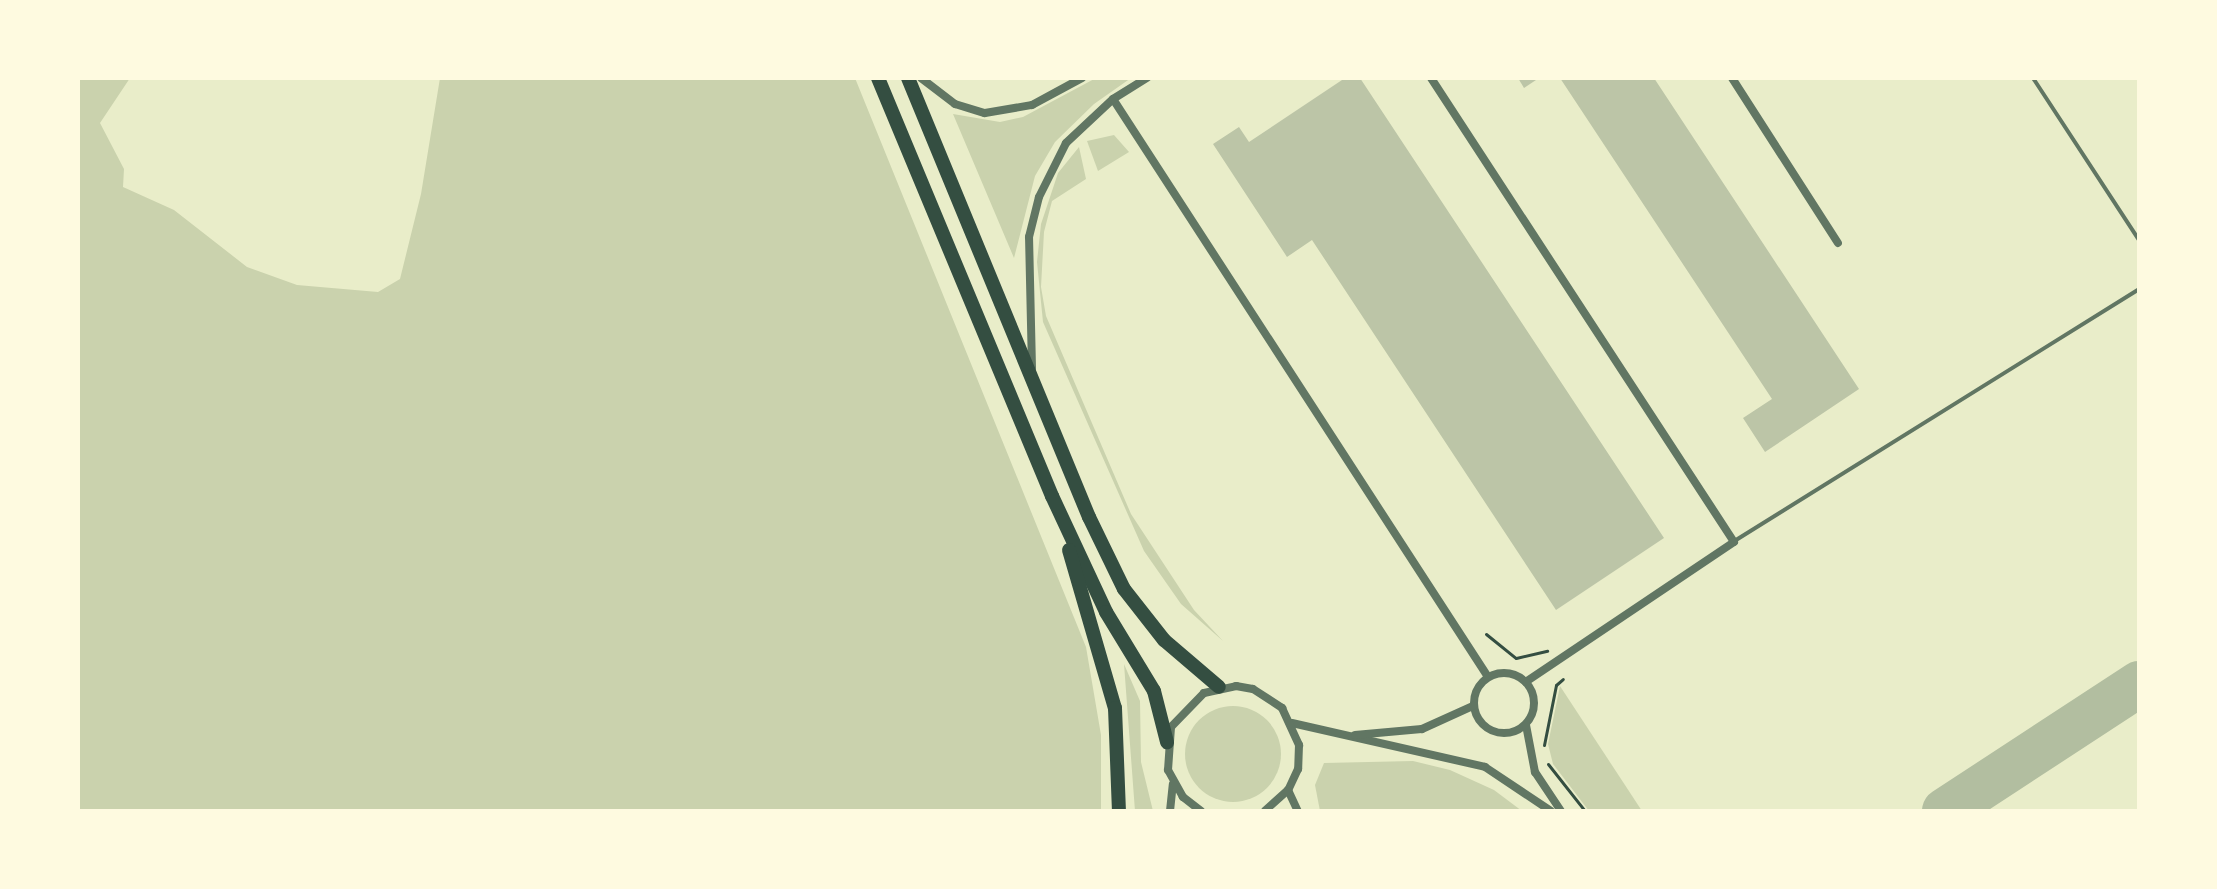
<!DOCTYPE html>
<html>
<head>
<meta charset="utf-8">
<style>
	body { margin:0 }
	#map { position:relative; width:2217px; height:889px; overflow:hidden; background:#e9edc9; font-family:"Nunito Sans",sans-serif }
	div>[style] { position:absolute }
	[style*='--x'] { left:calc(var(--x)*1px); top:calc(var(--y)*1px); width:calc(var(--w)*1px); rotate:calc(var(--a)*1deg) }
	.green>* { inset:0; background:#cad2ad }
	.round { border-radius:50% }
	.taxiway>* { height:46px; margin:-23px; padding:0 23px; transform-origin:23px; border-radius:23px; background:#b2bea0 }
	.building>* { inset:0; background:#bcc5a7 }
	.path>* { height:3px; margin:-1.5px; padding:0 1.5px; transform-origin:1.5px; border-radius:1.5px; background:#344e41 }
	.service>* { height:4px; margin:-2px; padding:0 2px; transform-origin:2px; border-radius:2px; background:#617663 }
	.minor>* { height:8px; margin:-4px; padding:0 4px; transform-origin:4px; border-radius:4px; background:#617663 }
	.minor>.ring { margin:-4px; padding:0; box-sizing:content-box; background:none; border:8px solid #617663; border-radius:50% }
	.trunk>* { height:14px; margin:-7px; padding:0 7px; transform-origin:7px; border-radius:7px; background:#344e41 }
	span { translate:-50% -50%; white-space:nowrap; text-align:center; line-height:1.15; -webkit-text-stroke:6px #fefae0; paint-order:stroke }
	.frame { position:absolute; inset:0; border:80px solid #fefae0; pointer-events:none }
</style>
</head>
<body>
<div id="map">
	<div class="green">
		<div style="clip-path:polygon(78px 78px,130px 78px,100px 123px,124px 169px,123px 187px,174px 210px,247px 267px,297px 285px,378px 292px,400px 279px,421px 194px,440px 78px,855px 78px,1086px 647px,1101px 735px,1101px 811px,78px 811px)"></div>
		<div style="clip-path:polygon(1096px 78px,1131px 78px,1094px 104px,1055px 142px,1035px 176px,1014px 258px,953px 114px,1000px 122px,1023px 117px)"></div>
		<div style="clip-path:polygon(1114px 135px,1129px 152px,1098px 171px,1087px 141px)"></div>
		<div style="clip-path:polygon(1079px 147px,1086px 179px,1052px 201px,1044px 232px,1041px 287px,1046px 316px,1131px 514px,1194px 610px,1223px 641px,1181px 604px,1144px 551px,1043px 322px,1037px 262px,1041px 224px,1058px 173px)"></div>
		<div style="clip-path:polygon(1124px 664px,1140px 701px,1141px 762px,1153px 811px,1135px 811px)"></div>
		<div style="clip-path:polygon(1560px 686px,1642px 811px,1589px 811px,1553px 764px,1548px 744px)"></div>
		<div class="round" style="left:1185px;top:706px;width:96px;height:96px"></div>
		<div style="clip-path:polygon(1413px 761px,1450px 770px,1494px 790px,1522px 811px,1320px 811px,1315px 785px,1324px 763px)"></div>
	</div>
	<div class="taxiway">
		<div style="--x:1945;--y:811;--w:232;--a:-33.2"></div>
	</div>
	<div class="building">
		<div style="clip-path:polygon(1345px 78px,1360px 78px,1664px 538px,1556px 610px,1312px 240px,1287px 257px,1213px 144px,1239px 127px,1249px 142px)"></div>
		<div style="clip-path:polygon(1518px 78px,1539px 78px,1524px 88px)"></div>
		<div style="clip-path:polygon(1560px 78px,1654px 78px,1859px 389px,1765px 452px,1743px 418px,1772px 399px)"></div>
	</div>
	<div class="path">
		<div style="--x:1486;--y:634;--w:38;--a:39"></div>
		<div style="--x:1516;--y:658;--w:32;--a:-13"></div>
		<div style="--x:1544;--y:745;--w:61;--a:-78.7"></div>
		<div style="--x:1556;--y:685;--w:9;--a:-41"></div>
		<div style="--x:1548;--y:764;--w:60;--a:51.8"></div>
	</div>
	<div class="service">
		<div style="--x:2033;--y:78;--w:194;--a:56.8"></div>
		<div style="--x:1736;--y:540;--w:475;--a:-31.9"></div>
	</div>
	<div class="minor">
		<div style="--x:921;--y:78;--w:43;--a:37.4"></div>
		<div style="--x:955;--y:104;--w:31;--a:17"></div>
		<div style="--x:985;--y:113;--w:48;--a:-9.7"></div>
		<div style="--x:1032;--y:105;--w:57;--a:-28.4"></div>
		<div style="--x:1431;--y:78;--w:554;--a:56.85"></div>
		<div style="--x:1734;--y:542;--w:251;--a:146.1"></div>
		<div style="--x:1732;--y:78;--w:196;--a:57.3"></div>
		<div style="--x:1113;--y:99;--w:689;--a:57.02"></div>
		<div style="--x:1032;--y:368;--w:131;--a:-91.3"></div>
		<div style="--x:1029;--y:237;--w:41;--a:-76"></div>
		<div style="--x:1039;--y:197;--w:60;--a:-63.4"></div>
		<div style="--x:1066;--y:143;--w:64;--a:-43.1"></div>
		<div style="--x:1113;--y:99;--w:40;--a:-32"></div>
		<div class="ring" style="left:1474px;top:673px;width:52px;height:52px"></div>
		<div style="--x:1292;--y:723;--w:198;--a:12.8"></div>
		<div style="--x:1485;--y:767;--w:79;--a:33.7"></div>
		<div style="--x:1526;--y:725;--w:48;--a:79.2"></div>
		<div style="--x:1535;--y:772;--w:47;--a:56.3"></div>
		<div style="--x:1355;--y:735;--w:67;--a:-5.1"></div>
		<div style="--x:1422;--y:729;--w:56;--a:-24.3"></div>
		<div style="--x:1288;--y:790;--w:23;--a:65"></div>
		<div style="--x:1170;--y:811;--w:27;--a:-84"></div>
		<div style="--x:1201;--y:811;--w:23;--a:-142"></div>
		<div style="--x:1183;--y:797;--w:31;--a:-119"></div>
		<div style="--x:1168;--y:770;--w:43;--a:-86"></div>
		<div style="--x:1171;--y:727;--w:47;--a:-45.9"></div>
		<div style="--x:1204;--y:693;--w:33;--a:-12"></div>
		<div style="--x:1236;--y:686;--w:17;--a:10"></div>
		<div style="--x:1253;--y:689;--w:35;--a:33"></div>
		<div style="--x:1282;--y:708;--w:41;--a:65.3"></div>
		<div style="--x:1299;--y:745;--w:24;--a:92"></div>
		<div style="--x:1298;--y:769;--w:23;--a:115"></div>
		<div style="--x:1288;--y:790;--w:31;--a:138"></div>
	</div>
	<div class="trunk">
		<div style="--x:878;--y:78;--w:453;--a:67.4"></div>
		<div style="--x:1052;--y:496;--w:128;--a:65"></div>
		<div style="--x:1106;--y:612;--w:92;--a:58.7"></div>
		<div style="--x:1154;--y:691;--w:53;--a:75.7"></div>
		<div style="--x:908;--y:78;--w:475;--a:67.6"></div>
		<div style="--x:1089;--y:517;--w:80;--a:64.1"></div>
		<div style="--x:1124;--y:589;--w:65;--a:51.9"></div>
		<div style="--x:1164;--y:640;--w:72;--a:40.5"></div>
		<div style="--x:1069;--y:550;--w:165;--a:73.8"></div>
		<div style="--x:1115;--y:708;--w:103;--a:87.8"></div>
	</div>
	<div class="frame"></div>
</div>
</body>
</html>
